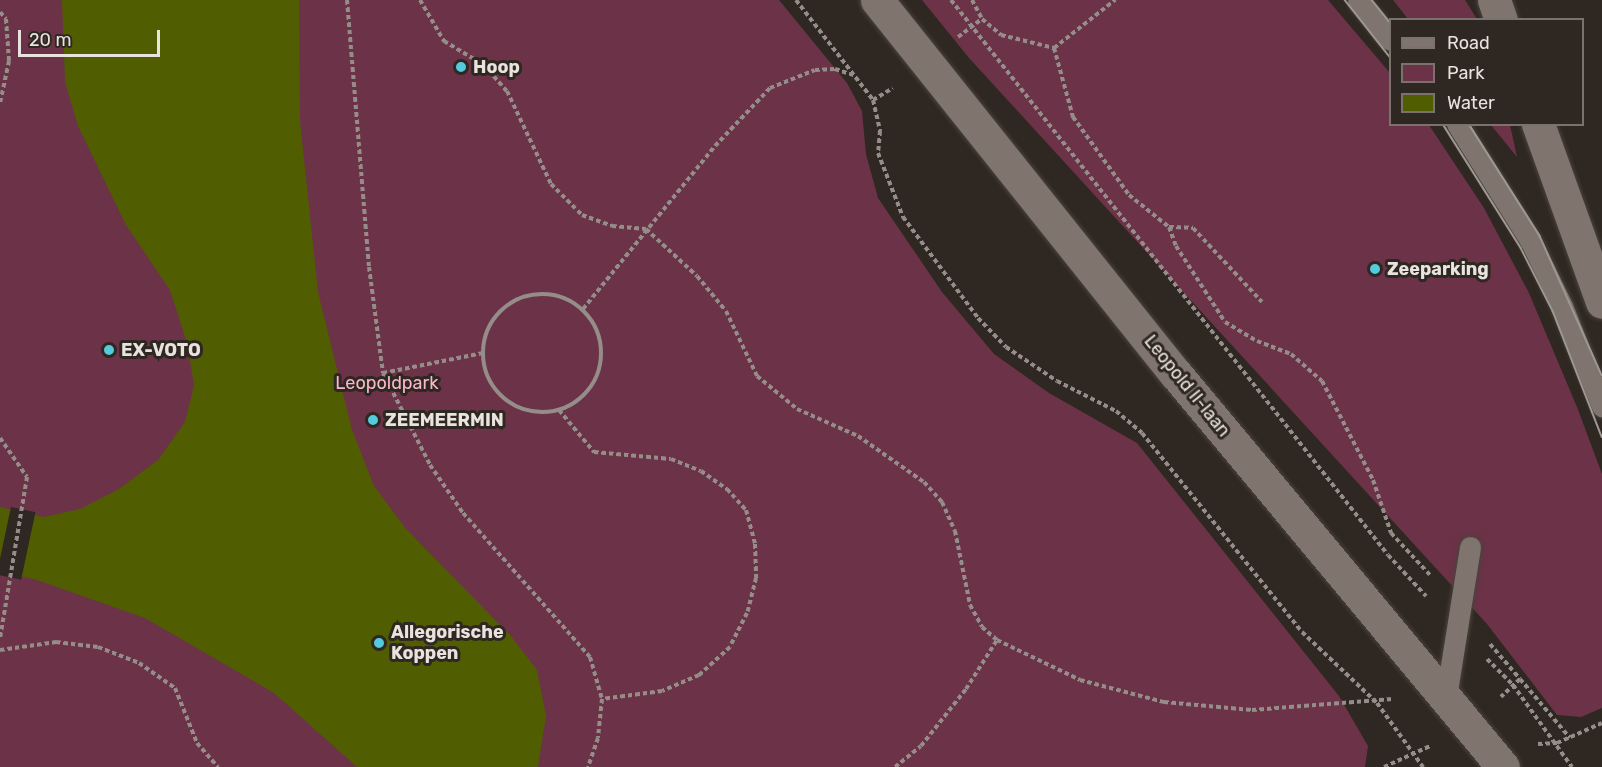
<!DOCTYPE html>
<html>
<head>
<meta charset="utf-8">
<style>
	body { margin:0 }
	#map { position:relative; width:1602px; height:767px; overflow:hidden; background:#2f2721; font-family:Rubik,sans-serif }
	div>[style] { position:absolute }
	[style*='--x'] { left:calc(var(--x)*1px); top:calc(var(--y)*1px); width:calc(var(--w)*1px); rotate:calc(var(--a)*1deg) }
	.green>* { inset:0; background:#6c3247 }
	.water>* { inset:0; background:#505e01 }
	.pier>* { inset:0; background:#2f2721; transform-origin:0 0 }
	.path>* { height:4px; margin-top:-2px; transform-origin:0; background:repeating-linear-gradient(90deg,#948d89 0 4.5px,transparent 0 7.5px) }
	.path>.ring { margin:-2px; padding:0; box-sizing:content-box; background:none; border:4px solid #948d89; border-radius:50% }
	.roads { filter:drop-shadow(0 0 2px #49433e) drop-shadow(0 0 2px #49433e) }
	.service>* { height:21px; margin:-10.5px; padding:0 10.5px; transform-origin:10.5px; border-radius:10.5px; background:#7f756e }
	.minor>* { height:33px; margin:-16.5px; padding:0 16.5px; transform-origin:16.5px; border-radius:16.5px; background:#7f756e }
	.tertiary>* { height:33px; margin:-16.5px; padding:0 16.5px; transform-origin:16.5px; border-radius:16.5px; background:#7f756e }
	.tram>* { height:1.5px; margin:-0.75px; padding:0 0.75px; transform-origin:0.75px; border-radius:0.75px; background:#9d9792 }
	.dots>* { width:16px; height:16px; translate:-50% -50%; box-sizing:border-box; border:3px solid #2f2721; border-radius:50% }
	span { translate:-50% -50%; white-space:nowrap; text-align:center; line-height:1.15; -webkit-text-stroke:6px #2f2721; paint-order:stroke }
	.poi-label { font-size:18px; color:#e9e3df; font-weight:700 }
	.left { translate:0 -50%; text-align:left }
	.park-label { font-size:18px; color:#fab7cc }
	.street-label { font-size:18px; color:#e9e3df }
	.legend { position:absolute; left:1389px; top:18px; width:195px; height:108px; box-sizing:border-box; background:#2f2721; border:2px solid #79726d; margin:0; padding:8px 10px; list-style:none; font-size:18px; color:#e9e3df }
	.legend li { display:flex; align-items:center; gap:12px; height:30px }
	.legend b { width:30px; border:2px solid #79726d }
	.scale { position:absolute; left:18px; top:30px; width:142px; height:27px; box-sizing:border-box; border:3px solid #e9e3df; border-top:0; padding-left:8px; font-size:18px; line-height:21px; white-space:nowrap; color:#e9e3df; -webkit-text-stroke:4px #2f2721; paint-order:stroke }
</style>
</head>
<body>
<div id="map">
	<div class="green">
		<div style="clip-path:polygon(0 0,779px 0,847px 83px,862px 111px,866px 154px,878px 198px,942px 292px,994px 354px,1049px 393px,1137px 443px,1339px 696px,1368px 746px,1365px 767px,0 767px)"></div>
		<div style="clip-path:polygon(922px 0,1328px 0,1390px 73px,1390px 124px,1429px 125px,1484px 208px,1529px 293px,1577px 407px,1602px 474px,1602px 708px,1581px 717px,1557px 715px,1487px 624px,969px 58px)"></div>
		<div style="clip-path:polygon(1393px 0,1465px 0,1477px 19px,1408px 19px)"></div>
		<div style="clip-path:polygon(1491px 125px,1510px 125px,1517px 157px)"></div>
	</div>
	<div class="water">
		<div style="clip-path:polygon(62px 0,299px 0,300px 121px,318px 292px,352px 430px,374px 486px,406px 529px,510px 635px,537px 670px,546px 716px,538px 767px,357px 767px,274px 693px,145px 618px,34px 579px,0 572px,0 507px,44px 517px,80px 509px,119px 489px,158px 460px,185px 422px,194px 385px,187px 343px,170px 290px,126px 225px,78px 126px,65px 82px)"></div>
	</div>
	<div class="pier">
		<div style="left:11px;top:507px;width:25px;height:69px;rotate:12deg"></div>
	</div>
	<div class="path">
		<div style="--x:347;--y:0;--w:268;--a:85.3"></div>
		<div style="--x:369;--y:267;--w:107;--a:82.5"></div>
		<div style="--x:383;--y:373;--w:103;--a:62.9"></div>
		<div style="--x:430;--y:465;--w:58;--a:55.5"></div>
		<div style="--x:463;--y:513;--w:192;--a:48.6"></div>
		<div style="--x:590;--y:657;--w:44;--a:74.1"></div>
		<div style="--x:602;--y:699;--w:39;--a:96"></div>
		<div style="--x:598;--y:738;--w:31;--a:109"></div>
		<div style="--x:420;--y:0;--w:48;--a:59.7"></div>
		<div style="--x:444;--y:41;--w:47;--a:31"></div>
		<div style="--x:484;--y:65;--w:35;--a:49"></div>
		<div style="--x:507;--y:91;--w:103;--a:64.7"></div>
		<div style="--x:551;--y:184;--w:44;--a:45"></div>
		<div style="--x:582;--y:215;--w:32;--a:20"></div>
		<div style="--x:612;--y:226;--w:34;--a:5"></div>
		<div style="--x:646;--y:229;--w:69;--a:42.7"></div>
		<div style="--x:697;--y:276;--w:45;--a:50.4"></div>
		<div style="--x:726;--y:311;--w:72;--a:64.5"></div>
		<div style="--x:757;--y:376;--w:52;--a:39.5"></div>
		<div style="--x:797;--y:409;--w:67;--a:23.9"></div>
		<div style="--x:858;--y:436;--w:80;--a:34.9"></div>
		<div style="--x:924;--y:482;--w:27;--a:48"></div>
		<div style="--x:942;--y:502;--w:32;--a:66"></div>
		<div style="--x:955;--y:531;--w:76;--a:78.5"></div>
		<div style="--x:970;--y:605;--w:25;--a:61"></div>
		<div style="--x:982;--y:627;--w:20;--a:41"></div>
		<div style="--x:997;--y:640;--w:92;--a:25.7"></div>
		<div style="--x:1080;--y:680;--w:87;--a:14.7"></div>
		<div style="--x:1164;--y:702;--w:88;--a:5.2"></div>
		<div style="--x:1252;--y:710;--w:141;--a:-4.5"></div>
		<div style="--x:796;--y:0;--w:126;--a:52.4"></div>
		<div style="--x:873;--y:100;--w:32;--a:77"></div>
		<div style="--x:880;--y:131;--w:22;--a:95"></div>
		<div style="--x:878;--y:153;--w:69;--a:68.7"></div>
		<div style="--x:903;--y:217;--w:126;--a:53.4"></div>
		<div style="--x:978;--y:318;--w:40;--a:46"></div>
		<div style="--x:1006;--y:347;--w:61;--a:33.7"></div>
		<div style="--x:1057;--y:381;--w:66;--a:27"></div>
		<div style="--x:1116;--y:411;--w:34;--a:40"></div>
		<div style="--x:1142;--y:433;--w:255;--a:51.2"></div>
		<div style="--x:1302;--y:632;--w:103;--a:43.4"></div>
		<div style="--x:1377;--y:703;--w:79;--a:54.3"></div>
		<div style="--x:951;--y:0;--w:706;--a:51.78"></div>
		<div style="--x:1388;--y:555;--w:56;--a:47.2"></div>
		<div style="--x:972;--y:0;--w:21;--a:62"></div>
		<div style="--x:982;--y:19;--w:25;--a:40"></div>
		<div style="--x:1001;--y:35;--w:55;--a:13.8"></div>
		<div style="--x:1054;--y:48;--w:72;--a:74.6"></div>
		<div style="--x:1073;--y:117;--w:96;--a:54.3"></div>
		<div style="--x:1129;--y:195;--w:51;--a:38.7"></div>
		<div style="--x:1169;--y:227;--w:20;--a:70"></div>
		<div style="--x:1176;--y:246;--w:90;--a:57.2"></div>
		<div style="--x:1225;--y:322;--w:37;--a:31"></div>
		<div style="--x:1257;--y:341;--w:36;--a:21"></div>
		<div style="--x:1291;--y:354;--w:41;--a:41.1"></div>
		<div style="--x:1322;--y:381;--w:111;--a:62.7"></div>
		<div style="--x:1373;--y:480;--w:56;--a:71.2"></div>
		<div style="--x:1391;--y:533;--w:57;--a:47.1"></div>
		<div style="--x:0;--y:12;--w:9;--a:49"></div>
		<div style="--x:6;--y:19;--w:42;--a:85.9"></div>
		<div style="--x:9;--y:61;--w:43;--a:102.1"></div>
		<div style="--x:958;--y:37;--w:30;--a:-37"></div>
		<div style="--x:1054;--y:48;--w:78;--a:-38.2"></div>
		<div style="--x:873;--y:100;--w:23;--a:-31"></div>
		<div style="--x:1169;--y:227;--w:24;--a:2"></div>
		<div style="--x:1193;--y:228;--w:101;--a:47"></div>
		<div class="ring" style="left:483px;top:294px;width:114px;height:114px"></div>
		<div style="--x:583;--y:309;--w:210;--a:-51"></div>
		<div style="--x:715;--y:146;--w:80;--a:-46.5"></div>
		<div style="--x:770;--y:88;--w:48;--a:-21.8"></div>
		<div style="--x:815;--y:70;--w:20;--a:-3"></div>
		<div style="--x:835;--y:69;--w:22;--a:18"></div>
		<div style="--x:383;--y:373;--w:102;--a:-11.3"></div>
		<div style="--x:559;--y:410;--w:55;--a:50.2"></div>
		<div style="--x:594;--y:452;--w:77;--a:5.2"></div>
		<div style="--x:671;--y:459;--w:32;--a:22"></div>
		<div style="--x:701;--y:471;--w:32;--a:35"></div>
		<div style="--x:727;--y:489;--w:28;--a:48"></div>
		<div style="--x:746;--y:510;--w:35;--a:75"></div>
		<div style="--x:755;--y:544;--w:34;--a:88"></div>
		<div style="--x:756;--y:578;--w:36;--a:104"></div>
		<div style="--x:747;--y:613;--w:38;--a:117"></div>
		<div style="--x:730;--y:647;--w:42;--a:137.9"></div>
		<div style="--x:699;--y:675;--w:40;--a:156.6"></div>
		<div style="--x:662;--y:691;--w:61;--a:172.4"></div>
		<div style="--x:0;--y:438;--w:47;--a:55.3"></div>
		<div style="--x:27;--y:477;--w:164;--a:99.5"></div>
		<div style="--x:1490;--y:644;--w:46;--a:49.4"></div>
		<div style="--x:1520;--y:679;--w:26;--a:137"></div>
		<div style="--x:0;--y:650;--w:57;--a:-8.1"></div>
		<div style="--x:56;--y:642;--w:42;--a:6.8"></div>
		<div style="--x:98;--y:647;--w:44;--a:21.3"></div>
		<div style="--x:139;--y:663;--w:44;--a:34.8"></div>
		<div style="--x:175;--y:688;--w:59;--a:68.2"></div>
		<div style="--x:197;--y:743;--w:32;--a:49"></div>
		<div style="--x:1487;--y:659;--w:37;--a:45"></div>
		<div style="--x:1513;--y:685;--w:101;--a:54.3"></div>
		<div style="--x:1520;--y:679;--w:77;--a:49.7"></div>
		<div style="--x:1538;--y:744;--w:19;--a:-3"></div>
		<div style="--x:1557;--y:743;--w:49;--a:-24"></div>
		<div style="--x:895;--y:767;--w:33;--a:-39"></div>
		<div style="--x:921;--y:746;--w:73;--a:-51.7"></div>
		<div style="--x:966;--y:689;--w:58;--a:-57.7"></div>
		<div style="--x:1384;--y:767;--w:51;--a:-24.5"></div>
	</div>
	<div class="roads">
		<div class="service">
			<div style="--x:1358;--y:0;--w:51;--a:51.3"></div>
			<div style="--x:1457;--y:124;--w:139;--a:57.9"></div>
			<div style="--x:1531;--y:242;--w:71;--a:64.2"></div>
			<div style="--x:1562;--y:306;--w:108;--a:68.2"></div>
			<div style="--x:1446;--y:697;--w:152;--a:-80.9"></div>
		</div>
		<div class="minor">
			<div style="--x:1494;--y:0;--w:21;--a:71"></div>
			<div style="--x:1538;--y:124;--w:189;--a:70.2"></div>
		</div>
		<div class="tertiary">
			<div style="--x:877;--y:0;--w:479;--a:51.4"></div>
			<div style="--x:1176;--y:374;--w:511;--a:50.24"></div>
		</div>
	</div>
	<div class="tram">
		<div style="--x:1345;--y:0;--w:73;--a:51.7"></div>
		<div style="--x:1372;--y:0;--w:28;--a:51"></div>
		<div style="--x:1443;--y:124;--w:146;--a:57.8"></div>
		<div style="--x:1521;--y:248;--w:71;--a:63.1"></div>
		<div style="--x:1553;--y:311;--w:135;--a:68.7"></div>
		<div style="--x:1469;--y:124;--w:133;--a:57.6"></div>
		<div style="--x:1540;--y:236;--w:152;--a:66"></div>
	</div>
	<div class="dots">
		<div style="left:461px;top:67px;background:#54cadd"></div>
		<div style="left:1375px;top:269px;background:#54cadd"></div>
		<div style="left:109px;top:350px;background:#54cadd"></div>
		<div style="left:373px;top:420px;background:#54cadd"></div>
		<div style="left:379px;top:643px;background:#54cadd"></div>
	</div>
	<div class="poi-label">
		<span class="left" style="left:473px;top:67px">Hoop</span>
		<span class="left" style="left:1387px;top:269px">Zeeparking</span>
		<span class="left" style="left:121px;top:350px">EX-VOTO</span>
		<span class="left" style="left:385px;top:420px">ZEEMEERMIN</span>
		<span class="left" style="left:391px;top:643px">Allegorische<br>Koppen</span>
	</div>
	<div class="park-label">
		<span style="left:387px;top:383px">Leopoldpark</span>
	</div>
	<div class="street-label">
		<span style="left:1187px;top:386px;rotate:51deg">Leopold II-laan</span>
	</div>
	<ul class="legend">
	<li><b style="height:8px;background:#7f756e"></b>Road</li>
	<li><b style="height:16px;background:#6c3247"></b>Park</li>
	<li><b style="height:16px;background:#505e01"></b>Water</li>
	</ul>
	<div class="scale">20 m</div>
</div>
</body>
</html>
